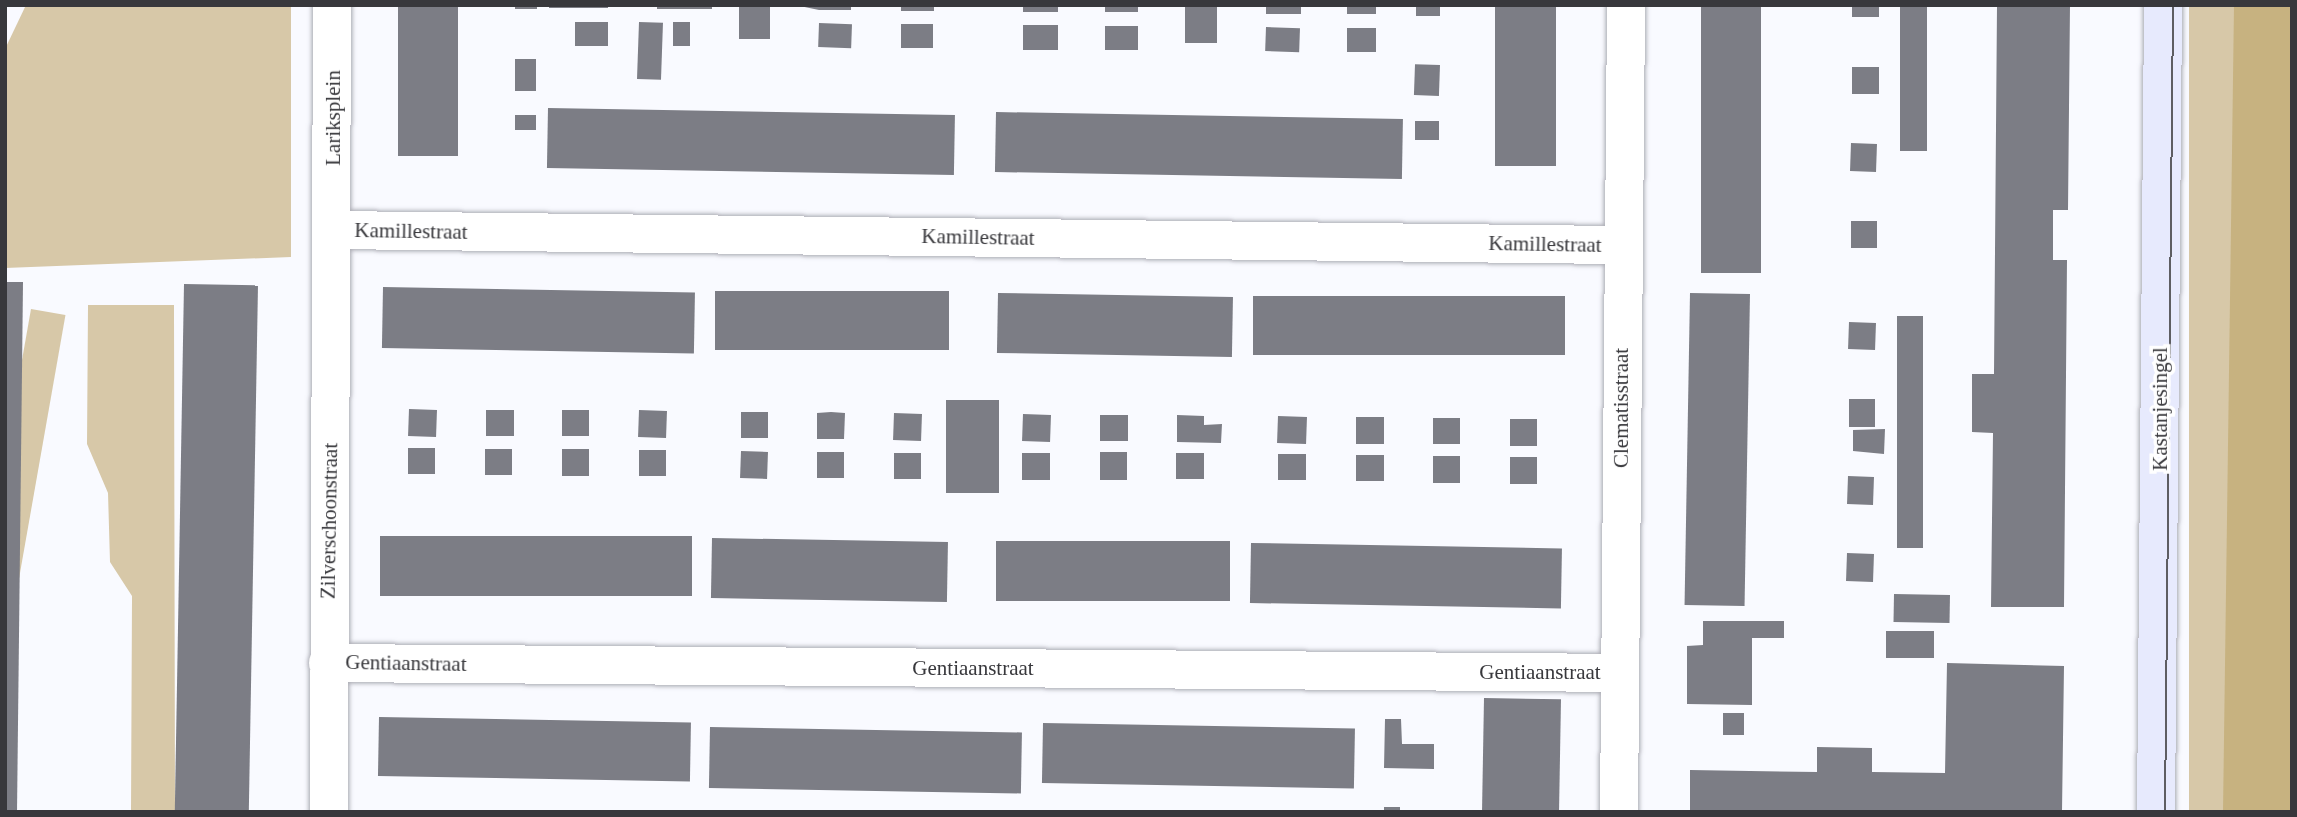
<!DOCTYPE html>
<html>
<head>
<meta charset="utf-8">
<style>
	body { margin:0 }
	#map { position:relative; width:2297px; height:817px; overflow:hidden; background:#f9faff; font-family:Georgia,serif }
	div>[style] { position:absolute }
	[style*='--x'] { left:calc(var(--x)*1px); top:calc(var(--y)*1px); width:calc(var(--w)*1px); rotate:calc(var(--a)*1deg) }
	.green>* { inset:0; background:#d7c8a8; transform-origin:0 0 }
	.water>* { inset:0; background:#c7b280 }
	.building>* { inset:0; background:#7c7d85; transform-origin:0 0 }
	.roads { filter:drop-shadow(0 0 2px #adaeb6) drop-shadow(0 0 2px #adaeb6) }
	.street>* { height:38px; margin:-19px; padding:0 19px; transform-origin:19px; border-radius:19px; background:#fff }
	.secondary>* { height:38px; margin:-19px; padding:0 19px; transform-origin:19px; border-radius:19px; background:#e7eafd }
	.tram>* { height:2px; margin:-1px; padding:0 1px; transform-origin:1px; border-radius:1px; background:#5e5e62 }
	span { translate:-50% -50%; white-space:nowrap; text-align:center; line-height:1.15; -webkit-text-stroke:7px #fff; paint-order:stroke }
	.street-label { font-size:21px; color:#38383c }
	.frame { position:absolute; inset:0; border:7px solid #38383c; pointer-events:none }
</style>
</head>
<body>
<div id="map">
	<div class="green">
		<div style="clip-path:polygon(26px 5px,291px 5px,291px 257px,5px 268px,5px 49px)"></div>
		<div style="left:2189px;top:5px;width:45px;height:807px"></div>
		<div style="clip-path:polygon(88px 305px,174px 305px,175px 812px,131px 812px,132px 596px,110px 562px,108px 493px,87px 444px)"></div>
		<div style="left:31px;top:309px;width:35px;height:503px;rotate:10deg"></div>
	</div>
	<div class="water">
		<div style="clip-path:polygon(2234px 5px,2292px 5px,2292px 812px,2223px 812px)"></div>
	</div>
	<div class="building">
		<div style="left:398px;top:5px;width:60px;height:151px"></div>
		<div style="left:515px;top:5px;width:22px;height:4px"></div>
		<div style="left:549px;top:5px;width:59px;height:3px"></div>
		<div style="left:657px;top:5px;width:55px;height:4px"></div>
		<div style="left:739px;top:5px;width:31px;height:34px"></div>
		<div style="clip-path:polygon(795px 5px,851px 5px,851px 10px,819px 10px)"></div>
		<div style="left:901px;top:5px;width:33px;height:6px"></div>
		<div style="left:1023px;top:5px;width:35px;height:7px"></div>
		<div style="left:1105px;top:5px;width:33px;height:7px"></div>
		<div style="left:1185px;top:5px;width:32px;height:38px"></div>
		<div style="left:1266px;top:5px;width:35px;height:9px"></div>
		<div style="left:1347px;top:5px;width:29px;height:9px"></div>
		<div style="left:1416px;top:5px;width:24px;height:11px"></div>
		<div style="left:1495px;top:5px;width:61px;height:161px"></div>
		<div style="left:1701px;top:5px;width:60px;height:268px"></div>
		<div style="left:1852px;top:5px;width:27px;height:12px"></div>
		<div style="left:1900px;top:5px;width:27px;height:146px"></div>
		<div style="clip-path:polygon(1997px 5px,2070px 5px,2068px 210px,2053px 210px,2053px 260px,2067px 260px,2064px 607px,1991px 607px,1993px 433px,1972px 432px,1972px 374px,1994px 374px)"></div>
		<div style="left:575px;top:22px;width:33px;height:24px"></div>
		<div style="left:639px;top:22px;width:24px;height:57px;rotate:2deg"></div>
		<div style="left:673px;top:22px;width:17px;height:24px"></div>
		<div style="left:819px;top:23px;width:33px;height:24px;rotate:2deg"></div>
		<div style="left:901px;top:24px;width:32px;height:24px"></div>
		<div style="left:1023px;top:25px;width:35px;height:25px"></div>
		<div style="left:1105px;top:26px;width:33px;height:24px"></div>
		<div style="left:1266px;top:27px;width:34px;height:24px;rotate:2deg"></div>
		<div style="left:1347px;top:28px;width:29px;height:24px"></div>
		<div style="left:515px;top:59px;width:21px;height:32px"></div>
		<div style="left:1440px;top:65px;width:31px;height:25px;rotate:92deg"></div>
		<div style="left:1852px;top:67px;width:27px;height:27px"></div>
		<div style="left:548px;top:108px;width:407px;height:60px;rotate:1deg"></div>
		<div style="left:996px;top:112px;width:407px;height:60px;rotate:1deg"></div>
		<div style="left:515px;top:115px;width:21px;height:15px"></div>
		<div style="left:1415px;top:121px;width:24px;height:19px"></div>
		<div style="left:1851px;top:143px;width:26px;height:28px;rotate:2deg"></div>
		<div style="left:1851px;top:221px;width:26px;height:27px"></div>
		<div style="clip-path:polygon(5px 282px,23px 282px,17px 812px,5px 812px)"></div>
		<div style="left:184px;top:284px;width:74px;height:528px;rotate:1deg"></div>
		<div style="left:383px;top:287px;width:312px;height:61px;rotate:1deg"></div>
		<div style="left:715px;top:291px;width:234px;height:59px"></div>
		<div style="left:998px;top:293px;width:235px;height:60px;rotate:1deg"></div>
		<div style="left:1690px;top:293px;width:60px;height:312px;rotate:1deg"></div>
		<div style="left:1253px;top:296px;width:312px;height:59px"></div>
		<div style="left:1897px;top:316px;width:26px;height:232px"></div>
		<div style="left:1849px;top:322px;width:27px;height:27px;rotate:2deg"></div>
		<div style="left:1849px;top:399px;width:26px;height:28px"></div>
		<div style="left:946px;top:400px;width:53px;height:93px"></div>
		<div style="left:409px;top:409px;width:28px;height:27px;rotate:2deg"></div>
		<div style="left:486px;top:410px;width:28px;height:26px"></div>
		<div style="left:562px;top:410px;width:27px;height:26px"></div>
		<div style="left:639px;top:410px;width:28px;height:27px;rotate:2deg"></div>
		<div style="left:741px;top:412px;width:27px;height:26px"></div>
		<div style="clip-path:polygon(831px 412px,845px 413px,844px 439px,817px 439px,817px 413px)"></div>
		<div style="left:894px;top:413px;width:28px;height:27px;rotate:2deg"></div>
		<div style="left:1023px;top:414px;width:28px;height:27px;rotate:2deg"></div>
		<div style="left:1100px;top:415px;width:28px;height:26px"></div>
		<div style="clip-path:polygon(1177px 415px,1204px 416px,1204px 425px,1222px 424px,1221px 443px,1177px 442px)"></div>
		<div style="left:1278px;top:416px;width:29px;height:27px;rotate:2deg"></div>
		<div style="left:1356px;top:417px;width:28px;height:27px"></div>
		<div style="left:1433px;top:418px;width:27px;height:26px"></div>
		<div style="left:1510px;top:419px;width:27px;height:27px"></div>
		<div style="clip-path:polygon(1885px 429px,1884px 454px,1853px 451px,1853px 430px)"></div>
		<div style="left:408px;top:448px;width:27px;height:26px"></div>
		<div style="left:485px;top:449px;width:27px;height:26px"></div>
		<div style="left:589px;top:449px;width:27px;height:27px;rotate:90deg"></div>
		<div style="left:639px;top:450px;width:27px;height:26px"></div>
		<div style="left:741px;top:451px;width:27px;height:27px;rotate:2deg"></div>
		<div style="left:817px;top:452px;width:27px;height:26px"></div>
		<div style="left:1127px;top:452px;width:28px;height:27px;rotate:90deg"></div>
		<div style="left:894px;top:453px;width:27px;height:26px"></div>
		<div style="left:1022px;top:453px;width:28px;height:27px"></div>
		<div style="left:1176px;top:453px;width:28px;height:26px"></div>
		<div style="left:1278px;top:454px;width:28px;height:26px"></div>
		<div style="left:1356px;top:455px;width:28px;height:26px"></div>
		<div style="left:1433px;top:456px;width:27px;height:27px"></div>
		<div style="left:1510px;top:457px;width:27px;height:27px"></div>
		<div style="left:1848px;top:476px;width:26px;height:28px;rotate:2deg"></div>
		<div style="left:380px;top:536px;width:312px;height:60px"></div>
		<div style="left:712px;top:538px;width:236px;height:60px;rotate:1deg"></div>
		<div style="left:996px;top:541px;width:234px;height:60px"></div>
		<div style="left:1251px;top:543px;width:311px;height:60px;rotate:1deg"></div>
		<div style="left:1847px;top:553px;width:27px;height:28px;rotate:2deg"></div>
		<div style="left:1894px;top:594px;width:56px;height:28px;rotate:1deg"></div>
		<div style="clip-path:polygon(1703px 621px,1784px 621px,1784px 638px,1752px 638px,1752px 705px,1687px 704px,1687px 646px,1703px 645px)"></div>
		<div style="left:1886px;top:631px;width:48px;height:27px"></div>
		<div style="clip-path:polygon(1947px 663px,2064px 666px,2062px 812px,1690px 812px,1690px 770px,1817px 772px,1817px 747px,1872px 748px,1872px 772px,1945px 773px)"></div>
		<div style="left:1484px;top:698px;width:77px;height:114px;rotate:1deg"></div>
		<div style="left:1723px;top:713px;width:21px;height:22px"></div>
		<div style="left:379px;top:717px;width:312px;height:59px;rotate:1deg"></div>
		<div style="clip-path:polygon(1385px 719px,1401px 719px,1402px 744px,1434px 744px,1434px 769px,1384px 768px)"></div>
		<div style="left:1043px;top:723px;width:312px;height:60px;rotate:1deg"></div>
		<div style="left:710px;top:727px;width:312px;height:61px;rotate:1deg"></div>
		<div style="left:1384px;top:807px;width:16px;height:5px"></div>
	</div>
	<div class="roads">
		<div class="street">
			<div style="--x:333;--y:230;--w:1289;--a:0.67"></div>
			<div style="--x:328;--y:663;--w:1291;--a:0.44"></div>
			<div style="--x:329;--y:812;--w:807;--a:-89.79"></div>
			<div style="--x:1619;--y:812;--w:807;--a:-89.5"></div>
		</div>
		<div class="secondary">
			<div style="--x:2156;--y:812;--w:807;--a:-89.5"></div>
		</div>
	</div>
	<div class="tram">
		<div style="--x:2165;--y:812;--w:807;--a:-89.43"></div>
	</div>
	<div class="street-label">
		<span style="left:333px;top:118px;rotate:-90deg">Lariksplein</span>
		<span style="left:411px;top:231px;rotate:1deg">Kamillestraat</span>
		<span style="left:978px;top:237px;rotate:1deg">Kamillestraat</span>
		<span style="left:1545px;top:244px;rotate:1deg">Kamillestraat</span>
		<span style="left:1621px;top:408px;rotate:-90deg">Clematisstraat</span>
		<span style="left:2160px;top:409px;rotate:-90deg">Kastanjesingel</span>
		<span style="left:329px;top:521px;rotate:-89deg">Zilverschoonstraat</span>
		<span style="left:406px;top:663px;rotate:1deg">Gentiaanstraat</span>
		<span style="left:973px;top:668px">Gentiaanstraat</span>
		<span style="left:1540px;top:672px">Gentiaanstraat</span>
	</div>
	<div class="frame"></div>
</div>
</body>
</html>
